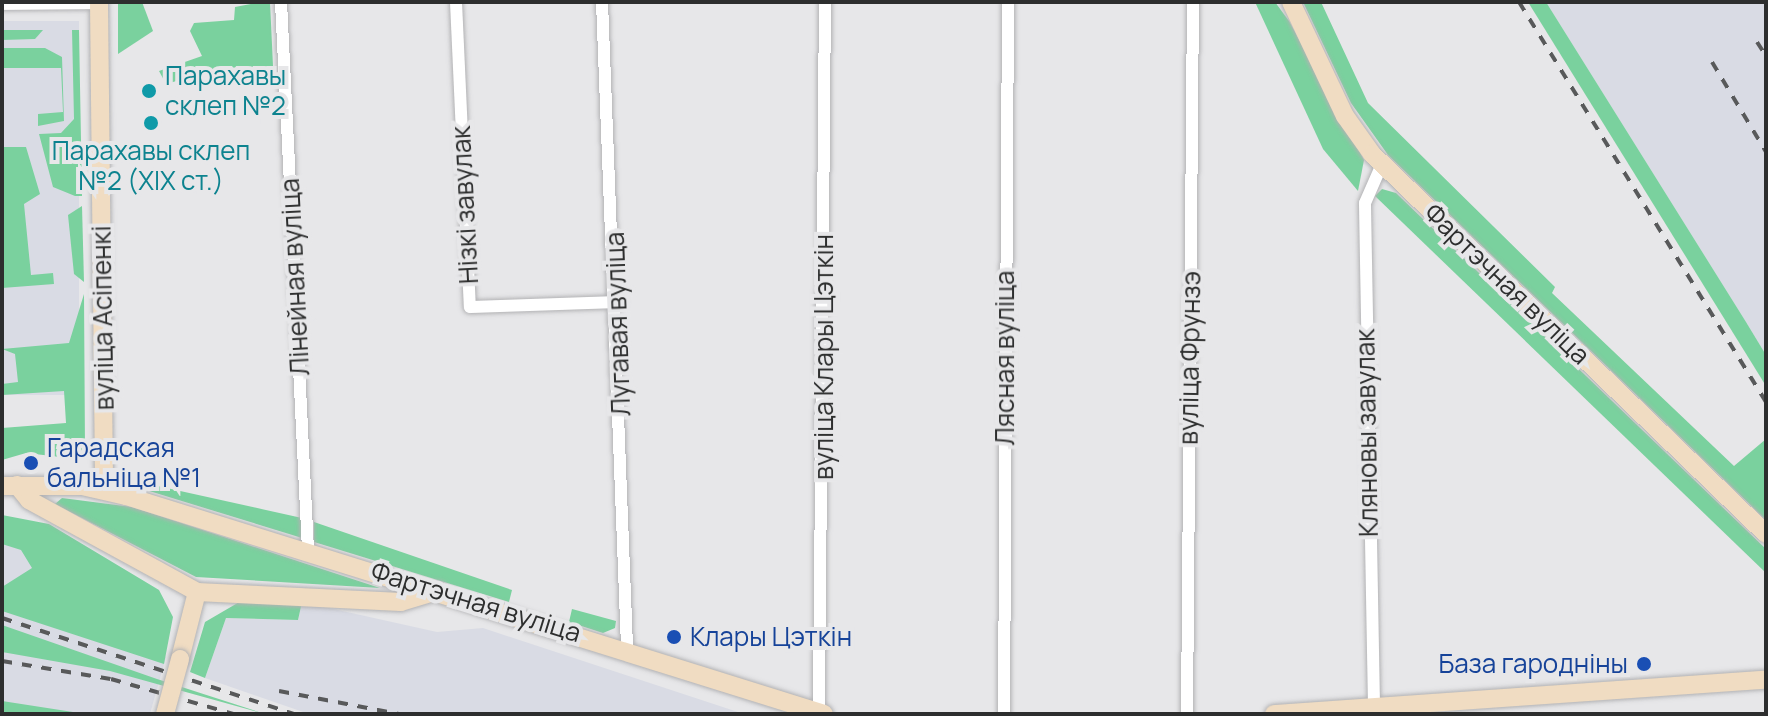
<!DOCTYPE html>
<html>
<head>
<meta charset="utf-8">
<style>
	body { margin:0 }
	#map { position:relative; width:1768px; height:716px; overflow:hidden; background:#e7e7e9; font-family:Manrope,sans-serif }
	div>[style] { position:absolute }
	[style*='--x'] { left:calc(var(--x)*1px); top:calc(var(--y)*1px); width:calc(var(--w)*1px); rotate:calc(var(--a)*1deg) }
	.built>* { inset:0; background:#d9dbe4; transform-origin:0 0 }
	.green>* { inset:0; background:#7ad19e }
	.roads { filter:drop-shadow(0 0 2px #b2b2b4) drop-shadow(0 0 2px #b2b2b4) }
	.street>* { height:12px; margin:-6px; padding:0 6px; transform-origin:6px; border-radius:6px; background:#fff }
	.secondary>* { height:18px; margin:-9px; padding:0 9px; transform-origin:9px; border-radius:9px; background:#f0dcc2 }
	.rail>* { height:4px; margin-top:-2px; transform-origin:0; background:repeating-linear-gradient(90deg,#58595a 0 10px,transparent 0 20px) }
	.bridges { filter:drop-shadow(0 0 2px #b2b2b4) drop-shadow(0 0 2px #b2b2b4) }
	.secondary-bridge>* { height:18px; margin:-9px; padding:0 9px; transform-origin:9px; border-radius:9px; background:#f0dcc2 }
	.dots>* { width:22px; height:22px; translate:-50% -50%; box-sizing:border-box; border:4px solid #e7e7e9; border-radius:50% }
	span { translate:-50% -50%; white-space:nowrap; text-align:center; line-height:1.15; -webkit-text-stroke:8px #e7e7e9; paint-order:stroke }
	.culture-label { font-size:26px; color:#0d838f }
	.left { translate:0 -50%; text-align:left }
	.street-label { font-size:26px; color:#2d2e2e }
	.transit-label { font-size:26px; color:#164399 }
	.right { translate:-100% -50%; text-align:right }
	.frame { position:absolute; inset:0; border:4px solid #2d2e2e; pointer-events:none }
</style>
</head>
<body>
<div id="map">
	<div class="built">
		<div style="clip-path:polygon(1546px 2px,1766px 2px,1766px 355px,1746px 322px)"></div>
		<div style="left:2px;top:21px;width:77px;height:374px"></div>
		<div style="clip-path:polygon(2px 539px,44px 551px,166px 657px,150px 714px,2px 714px)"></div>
		<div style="clip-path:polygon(302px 602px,437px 632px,483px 628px,744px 714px,309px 714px,205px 678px,226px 618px,298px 620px)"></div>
	</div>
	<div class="green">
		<div style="clip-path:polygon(118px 2px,142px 2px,153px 31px,118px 54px)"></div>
		<div style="clip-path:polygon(261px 2px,270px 2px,273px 66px,222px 68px,166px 84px,159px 71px,202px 56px,190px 31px,194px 23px,234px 20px,235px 7px)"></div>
		<div style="clip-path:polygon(1255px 2px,1275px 2px,1289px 21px,1364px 160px,1358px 191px,1323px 149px)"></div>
		<div style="clip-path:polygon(1303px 2px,1321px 2px,1368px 103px,1555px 287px,1552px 293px,1734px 466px,1766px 439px,1766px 520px,1388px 155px,1351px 103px)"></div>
		<div style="clip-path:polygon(1528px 2px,1546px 2px,1746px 322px,1766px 355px,1766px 386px)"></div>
		<div style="clip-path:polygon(2px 30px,43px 30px,35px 39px,2px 40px)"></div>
		<div style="clip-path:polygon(72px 30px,79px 30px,82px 196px,75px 196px,53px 187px,39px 134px,61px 133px,74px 119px)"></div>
		<div style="clip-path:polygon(2px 48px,45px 48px,62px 57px,64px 121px,38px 126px,38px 114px,63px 112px,61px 68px,2px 68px)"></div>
		<div style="clip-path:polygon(26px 147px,40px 194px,24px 204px,31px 275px,53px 273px,54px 284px,2px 288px,2px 147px)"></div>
		<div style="clip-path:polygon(1382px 189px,1396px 193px,1766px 549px,1766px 573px,1375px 196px)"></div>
		<div style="clip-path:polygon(82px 206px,84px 282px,74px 274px,68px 215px)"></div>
		<div style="clip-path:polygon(84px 294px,85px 450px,69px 458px,26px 453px,2px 460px,2px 428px,66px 423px,64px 391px,2px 395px,2px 384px,18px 382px,15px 354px,2px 349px,69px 343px)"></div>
		<div style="clip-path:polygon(135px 481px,302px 518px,302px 538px,133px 486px)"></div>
		<div style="clip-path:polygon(62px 498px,132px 507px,380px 588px,196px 577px,55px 504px)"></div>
		<div style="clip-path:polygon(2px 515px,49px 524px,159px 590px,173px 617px,164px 664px,2px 611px,2px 587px,32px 568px,21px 550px,2px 544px)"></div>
		<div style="clip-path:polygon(314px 522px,512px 590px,509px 602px,314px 542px)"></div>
		<div style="clip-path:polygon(241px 601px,302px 602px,298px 620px,226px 618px,205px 678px,190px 672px,205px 622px)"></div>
		<div style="clip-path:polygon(572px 609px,616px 621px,615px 628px,603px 633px,569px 622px)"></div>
		<div style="clip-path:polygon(2px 625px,157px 679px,265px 714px,110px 671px,2px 652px)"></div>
		<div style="clip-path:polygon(2px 701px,73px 712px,83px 714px,2px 714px)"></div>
	</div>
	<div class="roads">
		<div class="street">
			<div style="--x:281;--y:2;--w:550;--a:87.18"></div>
			<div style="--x:456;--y:2;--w:305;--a:87.4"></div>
			<div style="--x:470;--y:307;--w:149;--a:-1.9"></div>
			<div style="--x:602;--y:2;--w:645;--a:87.78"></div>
			<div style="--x:2;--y:4;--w:97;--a:-0.6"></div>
			<div style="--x:1374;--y:706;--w:503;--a:-91.03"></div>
			<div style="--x:1365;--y:203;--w:43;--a:-66.4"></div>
			<div style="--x:819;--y:712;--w:710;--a:-89.52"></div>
			<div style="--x:1004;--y:714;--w:712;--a:-89.68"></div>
			<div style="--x:1187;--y:714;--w:712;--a:-89.52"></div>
		</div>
		<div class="secondary">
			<div style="--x:99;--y:2;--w:488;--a:89.4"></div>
			<div style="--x:1291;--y:2;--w:126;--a:64.7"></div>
			<div style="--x:1345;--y:116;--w:47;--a:54.6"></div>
			<div style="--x:1372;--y:154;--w:547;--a:43.96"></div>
			<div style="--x:17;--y:485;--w:19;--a:51"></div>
			<div style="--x:29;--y:500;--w:192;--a:28.7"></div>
			<div style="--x:197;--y:592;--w:204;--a:2.8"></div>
			<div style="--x:401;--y:602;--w:39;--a:-17"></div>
			<div style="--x:2;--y:486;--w:80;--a:0"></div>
			<div style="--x:82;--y:486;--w:45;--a:12.8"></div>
			<div style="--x:126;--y:496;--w:731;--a:17.34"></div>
			<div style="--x:180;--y:659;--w:69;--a:-75.8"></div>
			<div style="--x:1274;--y:714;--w:493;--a:-4"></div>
		</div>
	</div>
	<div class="rail">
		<div style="--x:1519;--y:2;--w:470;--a:58.3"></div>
		<div style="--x:1757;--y:42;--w:17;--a:57"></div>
		<div style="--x:1712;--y:62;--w:105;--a:59"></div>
		<div style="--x:2;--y:618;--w:307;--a:18.2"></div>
		<div style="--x:2;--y:661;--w:110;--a:9.4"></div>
		<div style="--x:111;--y:679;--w:128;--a:15.9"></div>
		<div style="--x:279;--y:691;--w:122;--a:10.9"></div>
	</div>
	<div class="bridges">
		<div class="secondary-bridge">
			<div style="--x:165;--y:714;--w:57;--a:-74.7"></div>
		</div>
	</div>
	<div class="dots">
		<div style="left:149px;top:91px;background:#0f9aa8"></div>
		<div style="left:151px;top:123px;background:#0f9aa8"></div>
		<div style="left:31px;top:463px;background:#1a4fb4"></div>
		<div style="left:674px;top:637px;background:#1a4fb4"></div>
		<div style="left:1644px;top:664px;background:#1a4fb4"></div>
	</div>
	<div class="culture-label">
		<span class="left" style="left:165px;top:91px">Парахавы<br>склеп №2</span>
		<span style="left:151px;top:166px">Парахавы склеп<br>№2 (XIX ст.)</span>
	</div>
	<div class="street-label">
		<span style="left:465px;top:205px;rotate:-93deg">Нізкі завулак</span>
		<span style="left:295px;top:277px;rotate:-93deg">Лінейная вуліца</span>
		<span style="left:1507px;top:284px;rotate:44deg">Фартэчная вуліца</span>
		<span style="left:103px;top:318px;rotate:-91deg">вуліца Асіпенкі</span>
		<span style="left:618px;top:324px;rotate:-92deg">Лугавая вуліца</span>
		<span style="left:824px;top:357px;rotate:-90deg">вуліца Клары Цэткін</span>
		<span style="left:1005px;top:358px;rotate:-90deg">Лясная вуліца</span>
		<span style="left:1190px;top:358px;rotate:-89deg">вуліца Фрунзэ</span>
		<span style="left:1367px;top:433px;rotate:-91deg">Кляновы завулак</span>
		<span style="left:476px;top:602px;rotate:17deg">Фартэчная вуліца</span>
	</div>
	<div class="transit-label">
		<span class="left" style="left:47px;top:463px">Гарадская<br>бальніца №1</span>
		<span class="left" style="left:690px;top:637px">Клары Цэткін</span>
		<span class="right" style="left:1628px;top:664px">База гародніны</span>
	</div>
	<div class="frame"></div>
</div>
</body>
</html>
